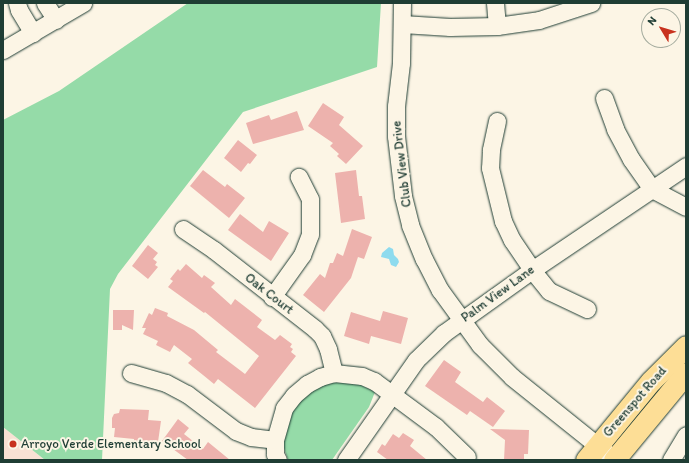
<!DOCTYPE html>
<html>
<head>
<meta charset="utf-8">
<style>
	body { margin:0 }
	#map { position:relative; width:689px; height:463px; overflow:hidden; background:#fcf5e5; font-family:Itim,sans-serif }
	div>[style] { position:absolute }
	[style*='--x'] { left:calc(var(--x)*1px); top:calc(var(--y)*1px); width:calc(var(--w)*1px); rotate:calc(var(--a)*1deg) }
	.built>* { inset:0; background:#f8e1d4 }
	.green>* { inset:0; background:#95dba8 }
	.water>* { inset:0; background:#8edbee }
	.building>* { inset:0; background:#edb2ad }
	.roads { filter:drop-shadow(0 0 1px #1f3d34) drop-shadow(0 0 1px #1f3d34) }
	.minor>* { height:17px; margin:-8.5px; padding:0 8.5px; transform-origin:8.5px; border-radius:8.5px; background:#fcf5e5 }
	.major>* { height:21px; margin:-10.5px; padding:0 10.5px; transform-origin:10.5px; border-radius:10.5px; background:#fdde96 }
	.dots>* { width:11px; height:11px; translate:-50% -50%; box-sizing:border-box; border:2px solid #fcf5e5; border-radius:50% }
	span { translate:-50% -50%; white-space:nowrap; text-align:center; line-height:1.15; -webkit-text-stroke:4px #fcf5e5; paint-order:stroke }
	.street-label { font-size:13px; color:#1f3d34 }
	.poi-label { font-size:13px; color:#1f3d34 }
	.left { translate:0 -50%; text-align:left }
	.frame { position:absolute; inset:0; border:4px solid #1f3d34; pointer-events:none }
	.north { position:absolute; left:641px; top:8px; width:40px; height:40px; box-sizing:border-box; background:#fcf5e5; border:1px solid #a4ab9e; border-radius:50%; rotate:308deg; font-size:11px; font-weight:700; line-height:16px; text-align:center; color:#1f3d34 }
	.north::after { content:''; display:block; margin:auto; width:14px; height:18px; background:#c8321e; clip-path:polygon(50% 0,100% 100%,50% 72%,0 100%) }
</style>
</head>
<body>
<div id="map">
	<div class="built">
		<div style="clip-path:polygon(3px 427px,45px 460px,3px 460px)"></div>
	</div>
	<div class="green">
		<div style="clip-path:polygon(188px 3px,381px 3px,377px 67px,243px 112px,118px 274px,110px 289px,102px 460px,45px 460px,3px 427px,3px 120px,59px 91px)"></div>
		<div style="clip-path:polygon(340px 380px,355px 382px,375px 392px,369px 407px,332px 460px,288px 460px,284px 448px,284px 432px,288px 418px,297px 402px,310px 390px,325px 382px)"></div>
	</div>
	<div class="water">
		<div style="clip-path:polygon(389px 247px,393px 249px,394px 255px,398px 259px,399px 262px,396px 267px,391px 265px,389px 259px,381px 257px,382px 253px)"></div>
	</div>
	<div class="building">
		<div style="clip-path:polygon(323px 103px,344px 117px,339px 125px,363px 146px,346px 164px,337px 156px,339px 154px,330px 146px,333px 143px,308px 126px)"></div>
		<div style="clip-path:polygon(297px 111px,304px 130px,253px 144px,246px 123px,269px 115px,271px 120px)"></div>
		<div style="clip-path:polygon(238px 140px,257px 155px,250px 164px,248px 163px,241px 172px,224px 158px)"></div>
		<div style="clip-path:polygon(203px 170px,225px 187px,227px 184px,245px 198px,229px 218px,190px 186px)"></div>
		<div style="clip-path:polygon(356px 170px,359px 196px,362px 196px,365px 219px,341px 223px,335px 173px)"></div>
		<div style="clip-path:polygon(240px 214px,263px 232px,269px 221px,289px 233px,271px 261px,228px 230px)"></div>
		<div style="clip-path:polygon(352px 229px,372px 237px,364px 259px,358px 257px,351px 278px,324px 312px,303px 295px,320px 274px,325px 278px,330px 263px,333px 263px,337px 253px,343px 256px)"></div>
		<div style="clip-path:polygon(148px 245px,158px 253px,153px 259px,157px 262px,155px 265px,158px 267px,148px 279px,132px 266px)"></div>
		<div style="clip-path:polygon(186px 264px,202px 278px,204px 275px,215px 283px,211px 287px,231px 305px,235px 299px,262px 320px,257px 327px,275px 340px,280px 335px,292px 344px,290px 347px,293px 349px,291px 352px,296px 356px,255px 408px,218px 379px,214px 384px,203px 375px,188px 363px,192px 359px,174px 345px,170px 352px,156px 345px,158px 341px,143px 334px,146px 328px,142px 328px,149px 313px,152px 315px,155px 308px,168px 313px,167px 316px,194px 330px,218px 350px,216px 352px,245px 374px,259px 356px,205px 312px,204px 313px,168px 287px,173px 281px,170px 279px,178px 269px,180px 271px)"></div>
		<div style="clip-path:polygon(113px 310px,134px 310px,133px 330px,122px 325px,122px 330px,113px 330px)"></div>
		<div style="clip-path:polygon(383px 311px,408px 318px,401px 344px,371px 336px,369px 344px,344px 336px,351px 312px,380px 321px)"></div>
		<div style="clip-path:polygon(444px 360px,461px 372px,455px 382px,483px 402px,487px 397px,505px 411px,493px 427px,470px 411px,467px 415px,425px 386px)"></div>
		<div style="clip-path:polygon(120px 409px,149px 410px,148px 420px,161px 421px,158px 442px,134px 441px,134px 439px,114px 437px,115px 428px,112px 428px,112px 418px,114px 414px,119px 413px)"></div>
		<div style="clip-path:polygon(178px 419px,189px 428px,184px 434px,203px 449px,208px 442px,230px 460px,188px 460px,162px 441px)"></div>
		<div style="clip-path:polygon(490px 429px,529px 430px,528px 454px,524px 454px,524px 460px,504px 460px,505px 440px)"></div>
		<div style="clip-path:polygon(403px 433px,414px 440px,410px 446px,427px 460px,388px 460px,377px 452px,382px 444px,385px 446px,393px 434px,399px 438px)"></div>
	</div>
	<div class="roads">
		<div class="minor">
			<div style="--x:17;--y:3;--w:7;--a:74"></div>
			<div style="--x:19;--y:10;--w:27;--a:59"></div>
			<div style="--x:45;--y:3;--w:20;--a:57"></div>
			<div style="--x:402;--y:3;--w:60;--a:91"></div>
			<div style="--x:401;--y:63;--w:43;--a:96.6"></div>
			<div style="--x:396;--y:106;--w:30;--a:90"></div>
			<div style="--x:396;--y:136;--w:60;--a:83.3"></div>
			<div style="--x:403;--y:196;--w:30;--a:76"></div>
			<div style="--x:410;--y:225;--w:37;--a:68"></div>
			<div style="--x:424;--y:259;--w:35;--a:63"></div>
			<div style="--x:440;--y:290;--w:68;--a:54"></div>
			<div style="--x:480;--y:345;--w:45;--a:45"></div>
			<div style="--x:512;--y:377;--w:122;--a:38.7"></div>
			<div style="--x:495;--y:3;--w:23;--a:85"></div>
			<div style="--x:402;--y:24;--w:48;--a:3.6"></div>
			<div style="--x:450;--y:27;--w:47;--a:-1.2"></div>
			<div style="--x:497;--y:26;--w:42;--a:-8.1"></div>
			<div style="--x:539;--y:20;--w:55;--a:-18.1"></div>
			<div style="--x:3;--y:50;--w:93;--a:-30.4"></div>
			<div style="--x:604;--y:98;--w:33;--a:70"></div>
			<div style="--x:615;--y:129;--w:34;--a:62"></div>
			<div style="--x:631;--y:159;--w:37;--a:55"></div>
			<div style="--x:652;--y:189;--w:38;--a:28"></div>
			<div style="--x:497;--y:121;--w:30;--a:102"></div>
			<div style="--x:491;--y:150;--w:18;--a:93"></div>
			<div style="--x:490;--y:168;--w:55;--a:76.2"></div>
			<div style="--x:503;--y:221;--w:21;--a:65"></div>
			<div style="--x:512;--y:240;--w:36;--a:56"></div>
			<div style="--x:532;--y:270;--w:27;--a:51"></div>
			<div style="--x:549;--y:291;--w:42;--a:25.3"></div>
			<div style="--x:183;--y:229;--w:37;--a:34"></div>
			<div style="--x:214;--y:250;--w:128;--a:38"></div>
			<div style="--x:315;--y:329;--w:10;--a:45"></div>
			<div style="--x:322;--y:336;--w:14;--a:65"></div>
			<div style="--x:328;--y:349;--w:25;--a:76"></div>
			<div style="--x:272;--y:297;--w:52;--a:-54.5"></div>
			<div style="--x:302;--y:255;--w:22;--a:-69"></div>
			<div style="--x:310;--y:234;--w:35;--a:-90"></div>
			<div style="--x:310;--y:199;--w:25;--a:-117"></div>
			<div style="--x:131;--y:373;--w:36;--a:16"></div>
			<div style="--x:166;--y:383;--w:24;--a:28"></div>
			<div style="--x:187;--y:394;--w:61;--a:37.1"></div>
			<div style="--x:236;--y:431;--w:16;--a:22"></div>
			<div style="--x:251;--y:437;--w:24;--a:7"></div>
			<div style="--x:278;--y:460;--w:7;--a:-117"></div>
			<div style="--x:275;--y:454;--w:14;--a:-90"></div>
			<div style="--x:275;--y:440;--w:33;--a:-74"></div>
			<div style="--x:284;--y:408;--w:16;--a:-52"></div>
			<div style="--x:294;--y:395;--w:17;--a:-40"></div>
			<div style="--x:307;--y:384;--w:15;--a:-28"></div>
			<div style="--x:320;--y:377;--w:15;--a:-16"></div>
			<div style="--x:334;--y:373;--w:28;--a:6"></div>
			<div style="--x:362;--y:376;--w:13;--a:23"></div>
			<div style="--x:374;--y:381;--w:77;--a:36.6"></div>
			<div style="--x:436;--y:427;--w:43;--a:44.1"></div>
			<div style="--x:346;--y:460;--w:122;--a:-55"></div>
			<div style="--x:416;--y:360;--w:39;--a:-44"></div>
			<div style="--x:444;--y:333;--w:108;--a:-35.6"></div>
			<div style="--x:532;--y:270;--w:186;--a:-34"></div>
			<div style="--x:671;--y:460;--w:29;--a:-59"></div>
		</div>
		<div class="major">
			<div style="--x:586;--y:460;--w:102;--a:-50.6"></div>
			<div style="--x:651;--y:381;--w:49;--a:-45"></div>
			<div style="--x:614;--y:460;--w:113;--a:-50.4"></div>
		</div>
	</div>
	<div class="dots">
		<div style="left:13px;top:444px;background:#c8321e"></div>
	</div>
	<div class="street-label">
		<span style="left:402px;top:164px;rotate:-97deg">Club View Drive</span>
		<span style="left:269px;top:294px;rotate:38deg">Oak Court</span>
		<span style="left:498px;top:294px;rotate:-36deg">Palm View Lane</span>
		<span style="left:635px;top:402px;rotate:-49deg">Greenspot Road</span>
	</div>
	<div class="poi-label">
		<span class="left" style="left:21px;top:444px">Arroyo Verde Elementary School</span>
	</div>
	<div class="frame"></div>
	<div class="north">N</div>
</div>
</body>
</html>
